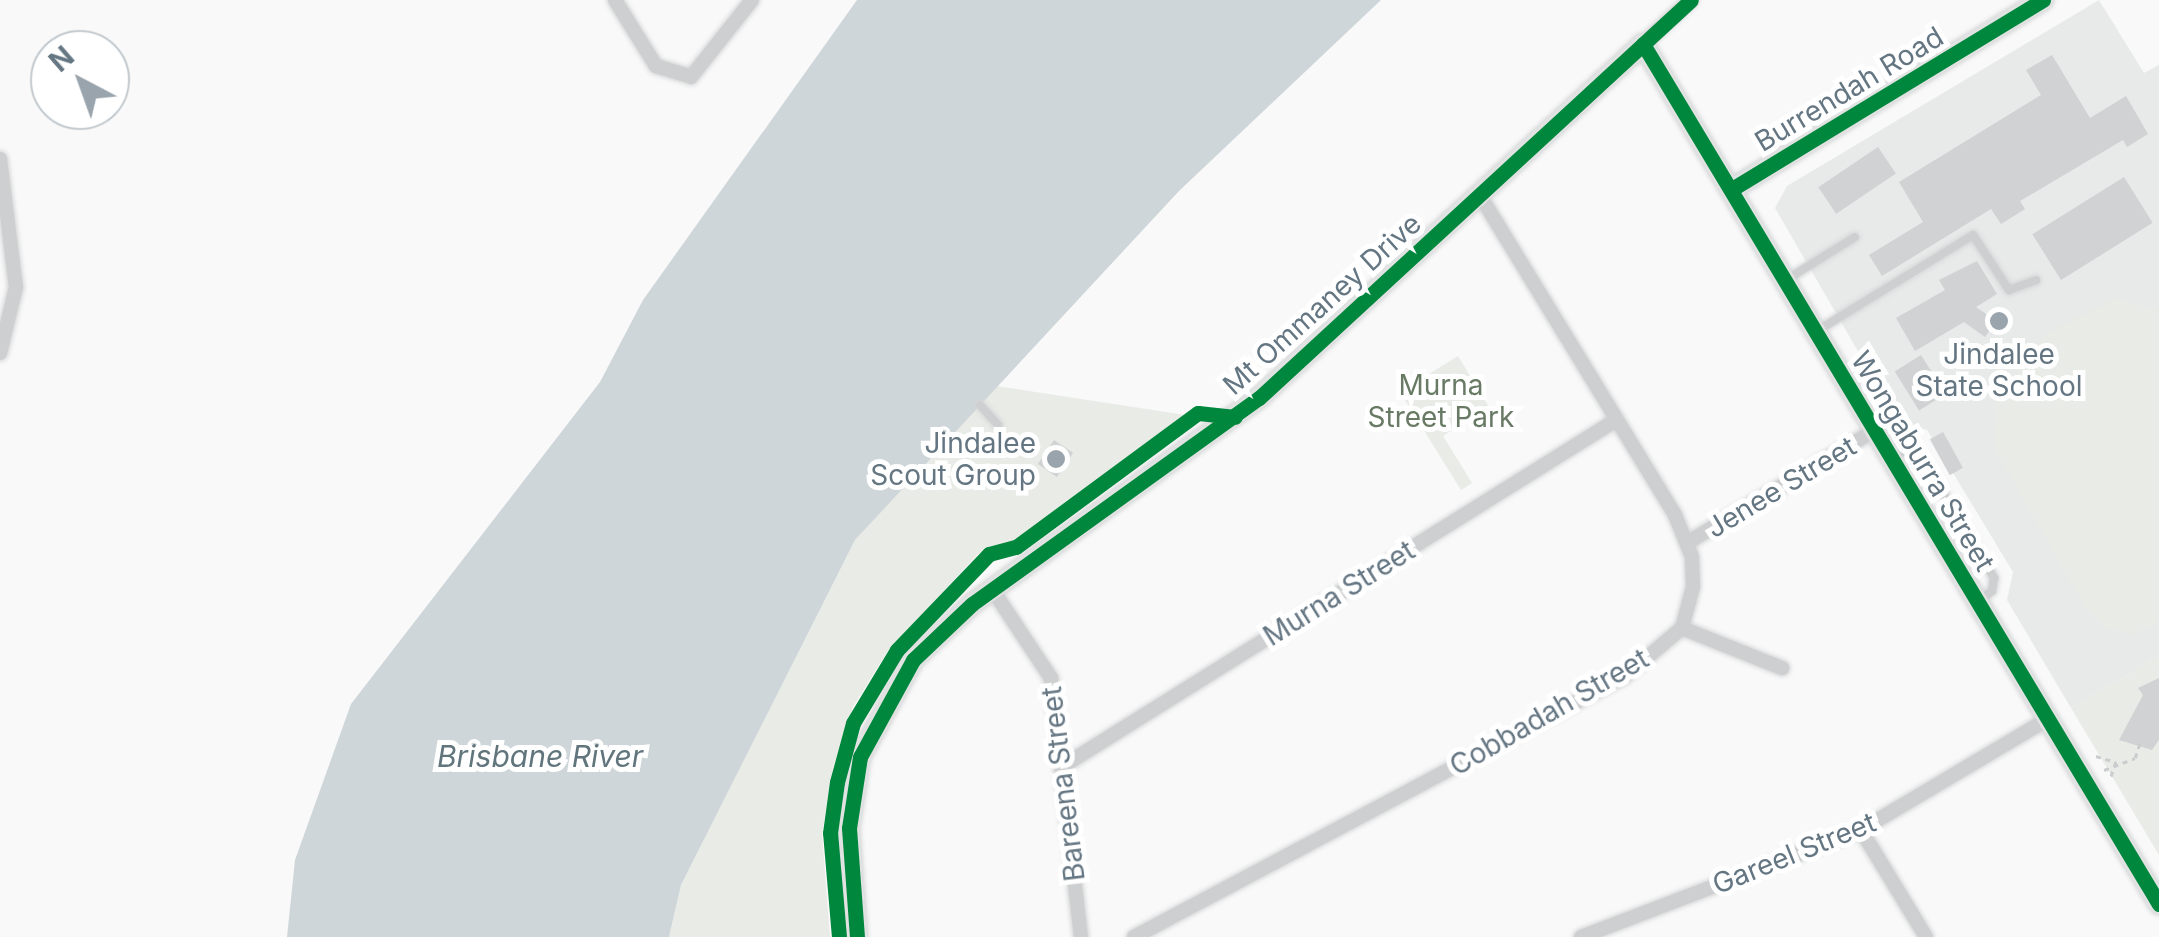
<!DOCTYPE html>
<html>
<head>
<meta charset="utf-8">
<style>
	body { margin:0 }
	#map { position:relative; width:2159px; height:937px; overflow:hidden; background:#f9f9f9; font-family:Inter,sans-serif }
	div>[style] { position:absolute }
	[style*='--x'] { left:calc(var(--x)*1px); top:calc(var(--y)*1px); width:calc(var(--w)*1px); rotate:calc(var(--a)*1deg) }
	.built>* { inset:0; background:#e8e9e9 }
	.green>* { inset:0; background:#e8ebe6 }
	.water>* { inset:0; background:#ced6d9 }
	.building>* { inset:0; background:#d0d2d3; transform-origin:0 0 }
	.path>* { height:2.5px; margin-top:-1.25px; transform-origin:0; background:repeating-linear-gradient(90deg,#cbcccd 0 5px,transparent 0 10px) }
	.roads { filter:drop-shadow(0 0 2px #d5d6d7) drop-shadow(0 0 2px #d5d6d7) }
	.lane>* { height:8px; margin:-4px; padding:0 4px; transform-origin:4px; border-radius:4px; background:#cecfd0 }
	.street>* { height:14px; margin:-7px; padding:0 7px; transform-origin:7px; border-radius:7px; background:#cecfd0 }
	.secondary>* { height:20px; margin:-10px; padding:0 10px; transform-origin:10px; border-radius:10px; background:#e1e2e2 }
	.cycleway>* { height:15px; margin:-7.5px; padding:0 7.5px; transform-origin:7.5px; border-radius:7.5px; background:#00873e }
	.dots>* { width:28px; height:28px; translate:-50% -50%; box-sizing:border-box; border:5px solid #fff; border-radius:50% }
	span { translate:-50% -50%; white-space:nowrap; text-align:center; line-height:1.15; -webkit-text-stroke:10px #fff; paint-order:stroke }
	.street-label { font-size:28px; color:#657683 }
	.poi-label { font-size:28px; color:#657683 }
	.right { translate:-100% -50%; text-align:right }
	.park-label { font-size:28px; color:#687a64 }
	.water-label { font-size:30px; color:#60757c; font-style:italic }
	.north { position:absolute; left:30px; top:30px; width:100px; height:100px; box-sizing:border-box; background:#fff; border:2px solid #c1c8cd; border-radius:50%; rotate:319deg; font-size:28px; font-weight:700; line-height:40px; text-align:center; color:#657683 }
	.north::after { content:''; display:block; margin:auto; width:35px; height:45px; background:#99a4ac; clip-path:polygon(50% 0,100% 100%,50% 72%,0 100%) }
</style>
</head>
<body>
<div id="map">
	<div class="built">
		<div style="clip-path:polygon(2099px 0,2144px 73px,2159px 65px,2159px 656px,2071px 708px,2007px 600px,2013px 572px,1927px 430px,1899px 422px,1775px 208px,1787px 186px)"></div>
	</div>
	<div class="green">
		<div style="clip-path:polygon(2117px 298px,2159px 311px,2159px 621px,2134px 635px,2105px 628px,2085px 607px,1994px 448px,1997px 406px,2021px 361px,2050px 331px)"></div>
		<div style="clip-path:polygon(1458px 356px,1489px 407px,1443px 436px,1472px 483px,1461px 490px,1400px 392px)"></div>
		<div style="clip-path:polygon(996px 386px,1192px 416px,1007px 545px,978px 554px,887px 652px,853px 707px,833px 767px,822px 834px,830px 937px,669px 937px,681px 885px,855px 540px)"></div>
		<div style="clip-path:polygon(2159px 656px,2159px 855px,2071px 708px)"></div>
	</div>
	<div class="water">
		<div style="clip-path:polygon(857px 0,1381px 0,1179px 191px,855px 540px,681px 885px,669px 937px,287px 937px,295px 860px,351px 704px,600px 382px,643px 300px)"></div>
	</div>
	<div class="building">
		<div style="clip-path:polygon(2052px 55px,2090px 118px,2126px 96px,2148px 134px,2127px 147px,2123px 140px,2020px 201px,2025px 209px,2001px 224px,1991px 209px,1882px 276px,1869px 255px,1923px 222px,1899px 182px,2041px 95px,2026px 70px)"></div>
		<div style="left:1878px;top:147px;width:32px;height:72px;rotate:56deg"></div>
		<div style="left:2124px;top:177px;width:54px;height:108px;rotate:58deg"></div>
		<div style="clip-path:polygon(1977px 261px,1997px 294px,1976px 307px,1996px 321px,1985px 337px,1964px 322px,1915px 351px,1896px 318px,1945px 290px,1939px 280px)"></div>
		<div style="left:1921px;top:355px;width:46px;height:31px;rotate:58deg"></div>
		<div style="left:1943px;top:432px;width:41px;height:15px;rotate:61deg"></div>
		<div style="left:1054px;top:440px;width:23px;height:29px;rotate:34deg"></div>
		<div style="clip-path:polygon(2159px 678px,2159px 740px,2152px 750px,2119px 740px,2143px 695px,2138px 688px)"></div>
	</div>
	<div class="path">
		<div style="--x:2096;--y:756;--w:21;--a:17"></div>
		<div style="--x:2116;--y:762;--w:19;--a:108"></div>
		<div style="--x:2104;--y:770;--w:33;--a:-21"></div>
		<div style="--x:2135;--y:758;--w:16;--a:-72"></div>
	</div>
	<div class="roads">
		<div class="lane">
			<div style="--x:1786;--y:280;--w:81;--a:-31.9"></div>
			<div style="--x:1817;--y:331;--w:183;--a:-31.6"></div>
			<div style="--x:1973;--y:235;--w:66;--a:56.8"></div>
			<div style="--x:2009;--y:290;--w:29;--a:-20"></div>
			<div style="--x:980;--y:405;--w:27;--a:48"></div>
			<div style="--x:1891;--y:456;--w:26;--a:-18"></div>
			<div style="--x:1916;--y:448;--w:152;--a:59"></div>
			<div style="--x:1994;--y:578;--w:13;--a:99"></div>
			<div style="--x:1992;--y:591;--w:14;--a:144"></div>
		</div>
		<div class="street">
			<div style="--x:615;--y:0;--w:78;--a:58.2"></div>
			<div style="--x:656;--y:66;--w:37;--a:17"></div>
			<div style="--x:691;--y:77;--w:98;--a:-51.6"></div>
			<div style="--x:1643;--y:44;--w:65;--a:-42.5"></div>
			<div style="--x:0;--y:159;--w:129;--a:82.9"></div>
			<div style="--x:16;--y:287;--w:68;--a:103.6"></div>
			<div style="--x:1687;--y:543;--w:219;--a:-31"></div>
			<div style="--x:992;--y:589;--w:107;--a:56.5"></div>
			<div style="--x:1051;--y:678;--w:261;--a:83.4"></div>
			<div style="--x:1682;--y:628;--w:108;--a:21.8"></div>
			<div style="--x:1063;--y:766;--w:652;--a:-32.03"></div>
			<div style="--x:1861;--y:830;--w:125;--a:58.7"></div>
			<div style="--x:1134;--y:937;--w:556;--a:-27.99"></div>
			<div style="--x:1625;--y:676;--w:75;--a:-40.1"></div>
			<div style="--x:1682;--y:628;--w:42;--a:-75"></div>
			<div style="--x:1693;--y:587;--w:30;--a:-92"></div>
			<div style="--x:1692;--y:557;--w:45;--a:-112"></div>
			<div style="--x:1675;--y:515;--w:375;--a:-121.4"></div>
			<div style="--x:1581;--y:937;--w:300;--a:-20.9"></div>
			<div style="--x:1861;--y:830;--w:217;--a:-30.7"></div>
		</div>
		<div class="secondary">
			<div style="--x:1732;--y:189;--w:364;--a:-31.3"></div>
			<div style="--x:857;--y:937;--w:109;--a:-94.2"></div>
			<div style="--x:849;--y:828;--w:72;--a:-81.2"></div>
			<div style="--x:860;--y:757;--w:111;--a:-61.3"></div>
			<div style="--x:913;--y:660;--w:81;--a:-43.5"></div>
			<div style="--x:972;--y:604;--w:353;--a:-35.7"></div>
			<div style="--x:1259;--y:398;--w:522;--a:-42.67"></div>
			<div style="--x:1643;--y:44;--w:1003;--a:59.04"></div>
		</div>
	</div>
	<div class="cycleway">
		<div style="--x:1643;--y:44;--w:1003;--a:59.04"></div>
		<div style="--x:1732;--y:189;--w:364;--a:-31.3"></div>
		<div style="--x:839;--y:937;--w:104;--a:-94.9"></div>
		<div style="--x:830;--y:833;--w:51;--a:-82.2"></div>
		<div style="--x:837;--y:782;--w:61;--a:-74.8"></div>
		<div style="--x:853;--y:723;--w:85;--a:-58.9"></div>
		<div style="--x:897;--y:650;--w:133;--a:-46.2"></div>
		<div style="--x:989;--y:554;--w:28;--a:-15"></div>
		<div style="--x:1016;--y:547;--w:226;--a:-36.4"></div>
		<div style="--x:1198;--y:413;--w:37;--a:6"></div>
		<div style="--x:857;--y:937;--w:109;--a:-94.2"></div>
		<div style="--x:849;--y:828;--w:72;--a:-81.2"></div>
		<div style="--x:860;--y:757;--w:111;--a:-61.3"></div>
		<div style="--x:913;--y:660;--w:81;--a:-43.5"></div>
		<div style="--x:972;--y:604;--w:353;--a:-35.7"></div>
		<div style="--x:1259;--y:398;--w:587;--a:-42.65"></div>
	</div>
	<div class="dots">
		<div style="left:1999px;top:321px;background:#99a4ac"></div>
		<div style="left:1056px;top:459px;background:#99a4ac"></div>
	</div>
	<div class="street-label">
		<span style="left:1849px;top:89px;rotate:-31deg">Burrendah Road</span>
		<span style="left:1322px;top:304px;rotate:-42deg">Mt Ommaney Drive</span>
		<span style="left:1923px;top:461px;rotate:59deg">Wongaburra Street</span>
		<span style="left:1781px;top:487px;rotate:-31deg">Jenee Street</span>
		<span style="left:1339px;top:593px;rotate:-32deg">Murna Street</span>
		<span style="left:1549px;top:712px;rotate:-30deg">Cobbadah Street</span>
		<span style="left:1063px;top:784px;rotate:-97deg">Bareena Street</span>
		<span style="left:1794px;top:853px;rotate:-22deg">Gareel Street</span>
	</div>
	<div class="poi-label">
		<span style="left:1999px;top:370px">Jindalee<br>State School</span>
		<span class="right" style="left:1036px;top:459px">Jindalee<br>Scout Group</span>
	</div>
	<div class="park-label">
		<span style="left:1441px;top:401px">Murna<br>Street Park</span>
	</div>
	<div class="water-label">
		<span style="left:540px;top:756px">Brisbane River</span>
	</div>
	<div class="north">N</div>
</div>
</body>
</html>
